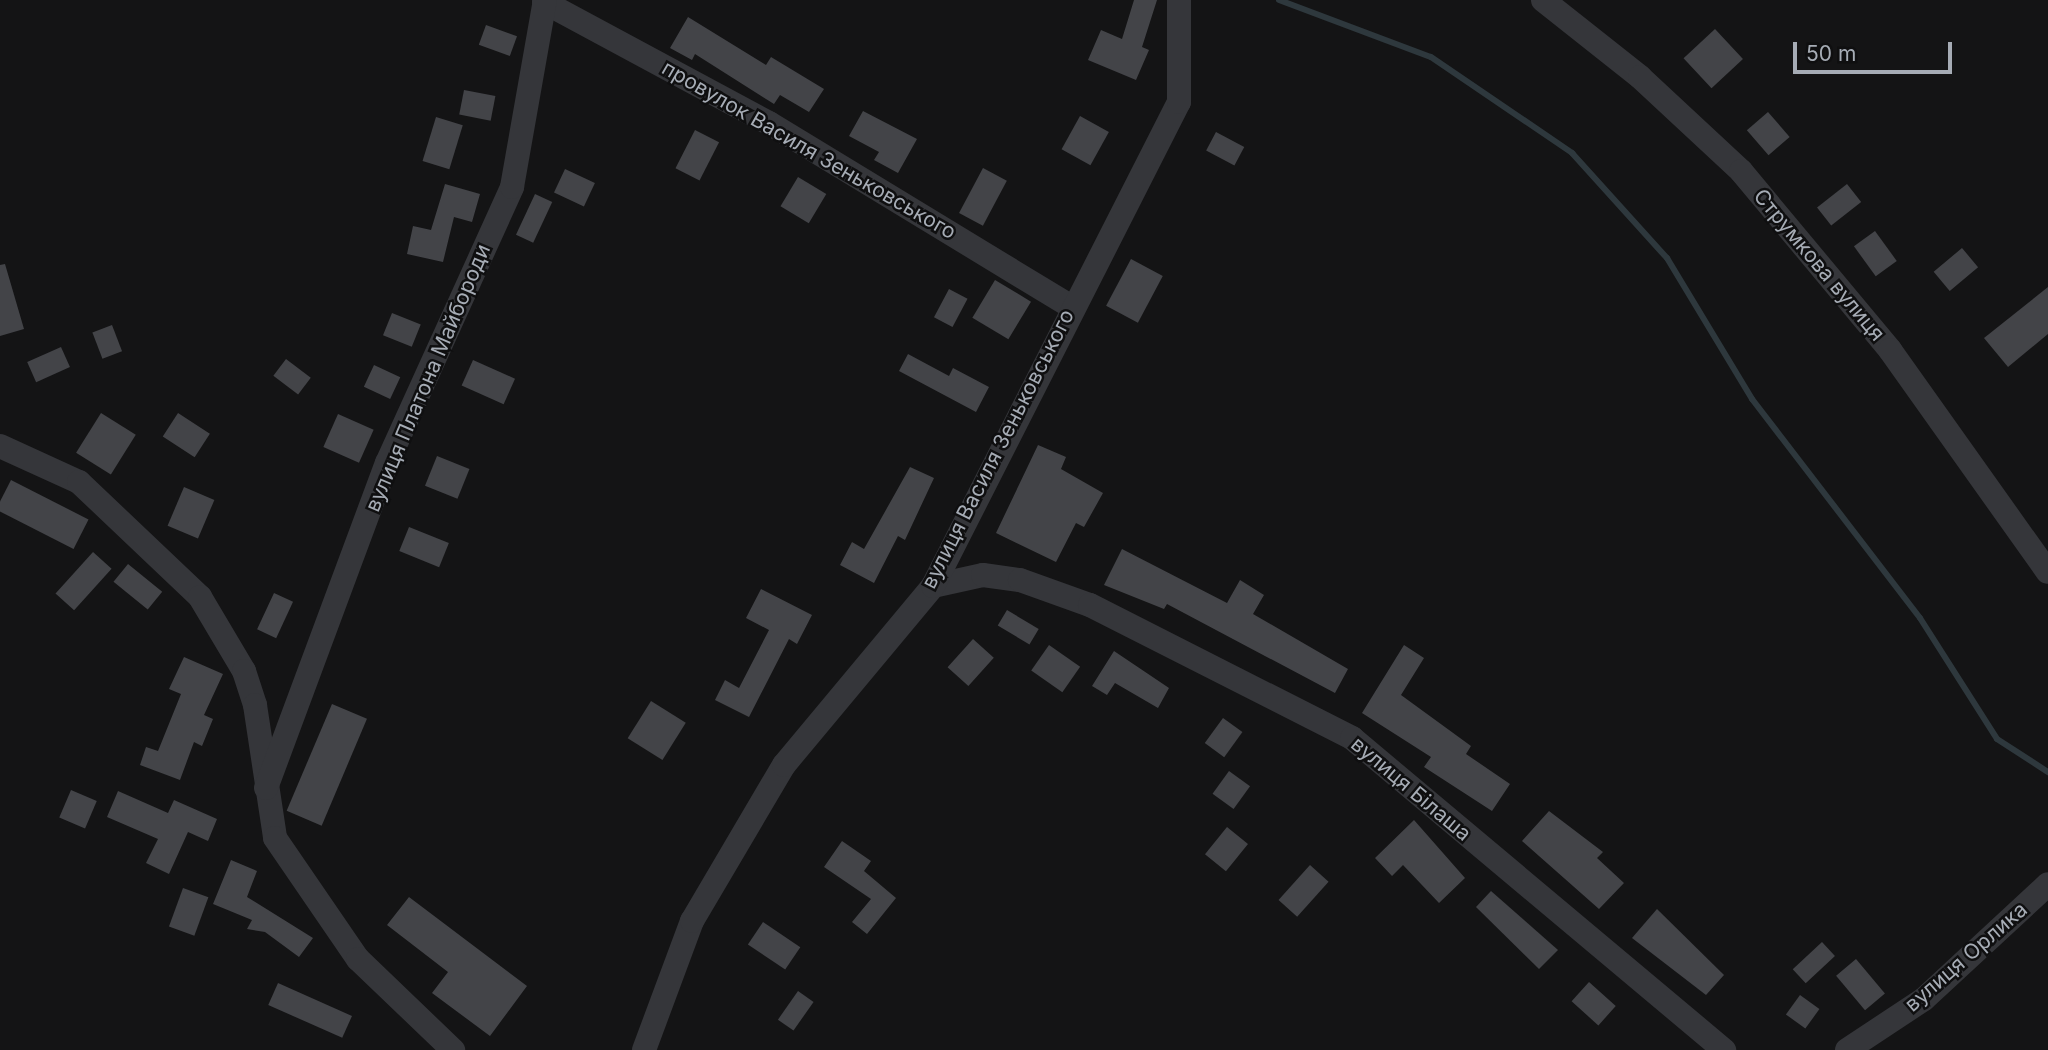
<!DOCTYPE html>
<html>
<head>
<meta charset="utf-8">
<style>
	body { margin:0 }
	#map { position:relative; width:2048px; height:1050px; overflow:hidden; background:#141415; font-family:Inter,sans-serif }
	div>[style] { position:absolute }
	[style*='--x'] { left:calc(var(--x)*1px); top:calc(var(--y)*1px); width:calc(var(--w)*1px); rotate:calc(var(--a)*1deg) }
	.stream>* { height:6px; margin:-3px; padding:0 3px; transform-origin:3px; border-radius:3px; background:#2e383d }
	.building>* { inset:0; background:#434448; transform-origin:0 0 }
	.minor>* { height:24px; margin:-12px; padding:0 12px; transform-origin:12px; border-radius:12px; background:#35363a }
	span { translate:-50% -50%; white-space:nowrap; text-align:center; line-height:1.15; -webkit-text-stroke:5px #0f0f10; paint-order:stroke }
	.street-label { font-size:21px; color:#a6acb5 }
	.scale { position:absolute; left:1793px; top:42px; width:159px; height:32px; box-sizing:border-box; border:4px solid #a6acb5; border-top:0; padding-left:9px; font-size:21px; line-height:24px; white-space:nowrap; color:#a6acb5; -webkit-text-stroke:5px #0f0f10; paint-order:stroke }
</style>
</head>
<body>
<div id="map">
	<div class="stream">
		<div style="--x:1279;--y:0;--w:162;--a:20.6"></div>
		<div style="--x:1431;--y:57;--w:171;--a:34.2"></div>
		<div style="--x:1572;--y:153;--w:142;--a:47.9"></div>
		<div style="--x:1667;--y:258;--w:165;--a:58.9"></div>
		<div style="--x:1752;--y:399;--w:276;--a:52.5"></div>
		<div style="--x:1920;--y:618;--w:143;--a:57.5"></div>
		<div style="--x:1997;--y:739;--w:61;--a:32.9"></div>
	</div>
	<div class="building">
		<div style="clip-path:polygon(1134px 0,1157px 0,1142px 47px,1149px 50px,1136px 80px,1088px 60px,1101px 30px,1122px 39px)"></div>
		<div style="clip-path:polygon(688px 17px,766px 65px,771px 57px,824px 89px,809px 112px,780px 95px,774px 104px,695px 54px,692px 60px,670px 48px)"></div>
		<div style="left:486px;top:25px;width:33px;height:21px;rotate:20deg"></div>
		<div style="left:1715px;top:29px;width:41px;height:43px;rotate:47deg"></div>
		<div style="left:464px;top:90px;width:32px;height:25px;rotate:11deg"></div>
		<div style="clip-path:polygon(863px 111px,917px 139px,898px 173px,874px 160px,879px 152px,849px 136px)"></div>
		<div style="left:1768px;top:112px;width:33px;height:28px;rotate:49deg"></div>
		<div style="left:1080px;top:116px;width:33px;height:38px;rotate:29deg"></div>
		<div style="left:436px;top:117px;width:28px;height:46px;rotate:17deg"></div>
		<div style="left:695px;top:130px;width:27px;height:43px;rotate:27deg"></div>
		<div style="left:1216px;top:132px;width:32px;height:21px;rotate:28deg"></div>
		<div style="left:983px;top:168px;width:27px;height:51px;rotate:28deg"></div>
		<div style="left:565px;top:169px;width:33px;height:26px;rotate:25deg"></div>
		<div style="left:798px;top:177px;width:33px;height:34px;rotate:31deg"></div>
		<div style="clip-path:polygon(445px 184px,480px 194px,472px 222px,454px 217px,443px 262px,407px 254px,413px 226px,431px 230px)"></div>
		<div style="left:1847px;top:184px;width:23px;height:38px;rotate:52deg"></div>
		<div style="left:535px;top:194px;width:19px;height:45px;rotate:25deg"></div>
		<div style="left:1875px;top:231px;width:37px;height:26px;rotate:54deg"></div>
		<div style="left:1962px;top:248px;width:25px;height:37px;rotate:50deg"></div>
		<div style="left:1131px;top:259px;width:36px;height:53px;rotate:28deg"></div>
		<div style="clip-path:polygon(5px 264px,24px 329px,0 336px,0 265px)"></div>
		<div style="left:995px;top:280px;width:42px;height:44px;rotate:31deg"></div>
		<div style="clip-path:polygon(2048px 287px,2048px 334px,2008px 367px,1984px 338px)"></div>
		<div style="left:949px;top:289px;width:21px;height:32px;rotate:28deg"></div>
		<div style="left:392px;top:313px;width:31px;height:24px;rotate:22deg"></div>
		<div style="left:112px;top:325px;width:28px;height:21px;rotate:69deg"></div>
		<div style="left:61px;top:347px;width:22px;height:37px;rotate:66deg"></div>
		<div style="clip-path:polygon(908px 354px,949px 376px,953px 368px,989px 387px,976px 412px,899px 371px)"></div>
		<div style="left:286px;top:359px;width:31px;height:21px;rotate:37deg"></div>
		<div style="left:473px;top:360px;width:46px;height:28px;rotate:24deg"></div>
		<div style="left:374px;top:365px;width:29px;height:24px;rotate:25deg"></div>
		<div style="left:101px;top:413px;width:41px;height:47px;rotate:32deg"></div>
		<div style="left:178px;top:413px;width:38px;height:28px;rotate:33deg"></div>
		<div style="left:338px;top:414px;width:39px;height:36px;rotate:24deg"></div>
		<div style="clip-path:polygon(1038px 445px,1066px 457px,1061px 469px,1103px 493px,1084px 527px,1076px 523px,1056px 562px,996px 533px)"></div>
		<div style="left:437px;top:456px;width:35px;height:32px;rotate:22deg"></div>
		<div style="clip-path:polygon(910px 467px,934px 478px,905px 540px,898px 536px,874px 583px,840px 565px,852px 542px,864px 549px)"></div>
		<div style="left:11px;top:480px;width:87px;height:33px;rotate:27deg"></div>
		<div style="left:184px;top:487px;width:33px;height:42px;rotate:23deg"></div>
		<div style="left:409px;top:527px;width:43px;height:26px;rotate:22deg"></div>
		<div style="clip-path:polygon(1122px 549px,1227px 603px,1240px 580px,1264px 595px,1253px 614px,1348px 669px,1335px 693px,1167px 604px,1164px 609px,1104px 585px)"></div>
		<div style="left:93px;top:552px;width:25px;height:56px;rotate:42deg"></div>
		<div style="left:128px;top:564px;width:44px;height:23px;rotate:39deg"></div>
		<div style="clip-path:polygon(761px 589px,812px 615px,797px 644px,789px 639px,749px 717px,715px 700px,725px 680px,739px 688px,769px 630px,746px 618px)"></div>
		<div style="left:274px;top:593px;width:21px;height:40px;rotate:25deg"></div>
		<div style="left:1007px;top:610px;width:37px;height:18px;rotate:31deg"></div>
		<div style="left:973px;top:639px;width:28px;height:38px;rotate:42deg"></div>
		<div style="left:1049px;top:645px;width:38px;height:31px;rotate:35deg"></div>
		<div style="clip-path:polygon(1404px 645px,1424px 658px,1401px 695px,1471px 746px,1466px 754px,1510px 784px,1492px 811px,1424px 767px,1431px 757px,1362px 713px)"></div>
		<div style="clip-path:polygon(1114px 651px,1169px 688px,1158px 708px,1115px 683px,1107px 695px,1092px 686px)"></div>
		<div style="clip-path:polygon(184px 657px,223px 674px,204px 715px,213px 719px,202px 746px,194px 742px,180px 780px,140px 765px,146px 747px,158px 751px,181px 694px,169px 689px)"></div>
		<div style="left:651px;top:701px;width:41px;height:44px;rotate:32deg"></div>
		<div style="left:332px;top:704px;width:38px;height:116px;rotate:23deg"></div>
		<div style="left:1223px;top:718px;width:24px;height:31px;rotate:36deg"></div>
		<div style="left:1229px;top:771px;width:26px;height:28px;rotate:36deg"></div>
		<div style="left:71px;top:790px;width:28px;height:30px;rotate:23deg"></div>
		<div style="clip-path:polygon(118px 791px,168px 813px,174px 800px,217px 819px,208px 841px,188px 832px,169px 874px,146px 863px,158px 839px,107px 817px)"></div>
		<div style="clip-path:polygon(1549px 811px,1603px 852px,1597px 858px,1624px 883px,1599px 909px,1522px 841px)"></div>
		<div style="clip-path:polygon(1414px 820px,1465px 878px,1439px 903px,1403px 865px,1392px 876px,1375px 858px)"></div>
		<div style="left:1227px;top:827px;width:27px;height:35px;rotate:39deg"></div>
		<div style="clip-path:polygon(842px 841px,871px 861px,864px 871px,896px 898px,867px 934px,852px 922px,871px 899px,824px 867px)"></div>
		<div style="clip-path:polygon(231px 860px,257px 871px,247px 897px,313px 938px,299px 957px,265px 932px,247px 929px,252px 920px,213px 904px)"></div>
		<div style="left:1310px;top:865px;width:25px;height:47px;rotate:42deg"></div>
		<div style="left:183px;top:888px;width:27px;height:41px;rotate:20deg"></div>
		<div style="clip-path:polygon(1491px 891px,1558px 950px,1539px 969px,1476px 907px)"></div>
		<div style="clip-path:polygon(409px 897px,527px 986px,490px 1036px,432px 993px,448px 972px,387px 925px)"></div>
		<div style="clip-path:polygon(1657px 909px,1724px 975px,1706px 995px,1632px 938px)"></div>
		<div style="left:763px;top:922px;width:45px;height:27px;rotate:34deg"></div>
		<div style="left:1822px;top:942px;width:19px;height:40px;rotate:47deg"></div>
		<div style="left:1856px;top:959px;width:45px;height:26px;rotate:50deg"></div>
		<div style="left:1589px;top:982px;width:36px;height:26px;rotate:42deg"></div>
		<div style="left:278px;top:983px;width:81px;height:24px;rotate:24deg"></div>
		<div style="left:798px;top:991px;width:19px;height:35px;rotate:35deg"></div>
		<div style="left:1800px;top:995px;width:24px;height:24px;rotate:36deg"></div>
	</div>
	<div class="minor">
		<div style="--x:1543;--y:0;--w:124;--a:38.4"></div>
		<div style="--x:1640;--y:77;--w:138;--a:42.9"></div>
		<div style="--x:1741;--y:171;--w:233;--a:50.2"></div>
		<div style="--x:1890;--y:350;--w:272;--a:54.6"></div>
		<div style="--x:544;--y:2;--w:255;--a:28.3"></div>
		<div style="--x:769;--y:123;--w:352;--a:31.3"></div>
		<div style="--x:0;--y:446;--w:87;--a:24.5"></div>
		<div style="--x:79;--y:482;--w:167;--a:43.5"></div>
		<div style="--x:200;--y:597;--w:86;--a:59.3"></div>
		<div style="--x:244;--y:671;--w:36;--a:72"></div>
		<div style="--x:255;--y:705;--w:134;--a:81.4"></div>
		<div style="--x:275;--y:838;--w:147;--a:55.6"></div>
		<div style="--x:358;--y:959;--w:132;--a:43.8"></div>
		<div style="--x:933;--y:586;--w:51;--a:-12.4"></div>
		<div style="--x:983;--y:575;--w:37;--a:8"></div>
		<div style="--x:1020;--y:580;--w:74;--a:19.7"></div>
		<div style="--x:1090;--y:605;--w:294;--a:26.9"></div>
		<div style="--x:1352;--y:738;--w:486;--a:40"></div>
		<div style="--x:266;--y:788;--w:347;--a:-69.6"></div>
		<div style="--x:387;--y:463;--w:303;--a:-65.6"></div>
		<div style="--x:512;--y:187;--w:190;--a:-80"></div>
		<div style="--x:644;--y:1050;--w:138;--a:-69.6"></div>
		<div style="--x:692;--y:921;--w:181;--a:-59.5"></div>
		<div style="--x:784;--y:765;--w:233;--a:-50.2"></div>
		<div style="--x:933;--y:586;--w:543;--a:-63.06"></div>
		<div style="--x:1179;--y:102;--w:102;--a:-90"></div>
		<div style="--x:1847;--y:1050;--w:92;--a:-33.5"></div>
		<div style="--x:1924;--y:999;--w:169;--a:-42.8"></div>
	</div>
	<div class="street-label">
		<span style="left:809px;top:150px;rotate:30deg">провулок Василя Зеньковського</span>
		<span style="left:1819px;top:265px;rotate:50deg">Струмкова вулиця</span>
		<span style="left:428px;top:378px;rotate:-67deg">вулиця Платона Майбороди</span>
		<span style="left:998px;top:449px;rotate:-63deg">вулиця Василя Зеньковського</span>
		<span style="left:1411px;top:789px;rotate:40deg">вулиця Білаша</span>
		<span style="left:1966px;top:957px;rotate:-41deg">вулиця Орлика</span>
	</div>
	<div class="scale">50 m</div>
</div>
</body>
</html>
